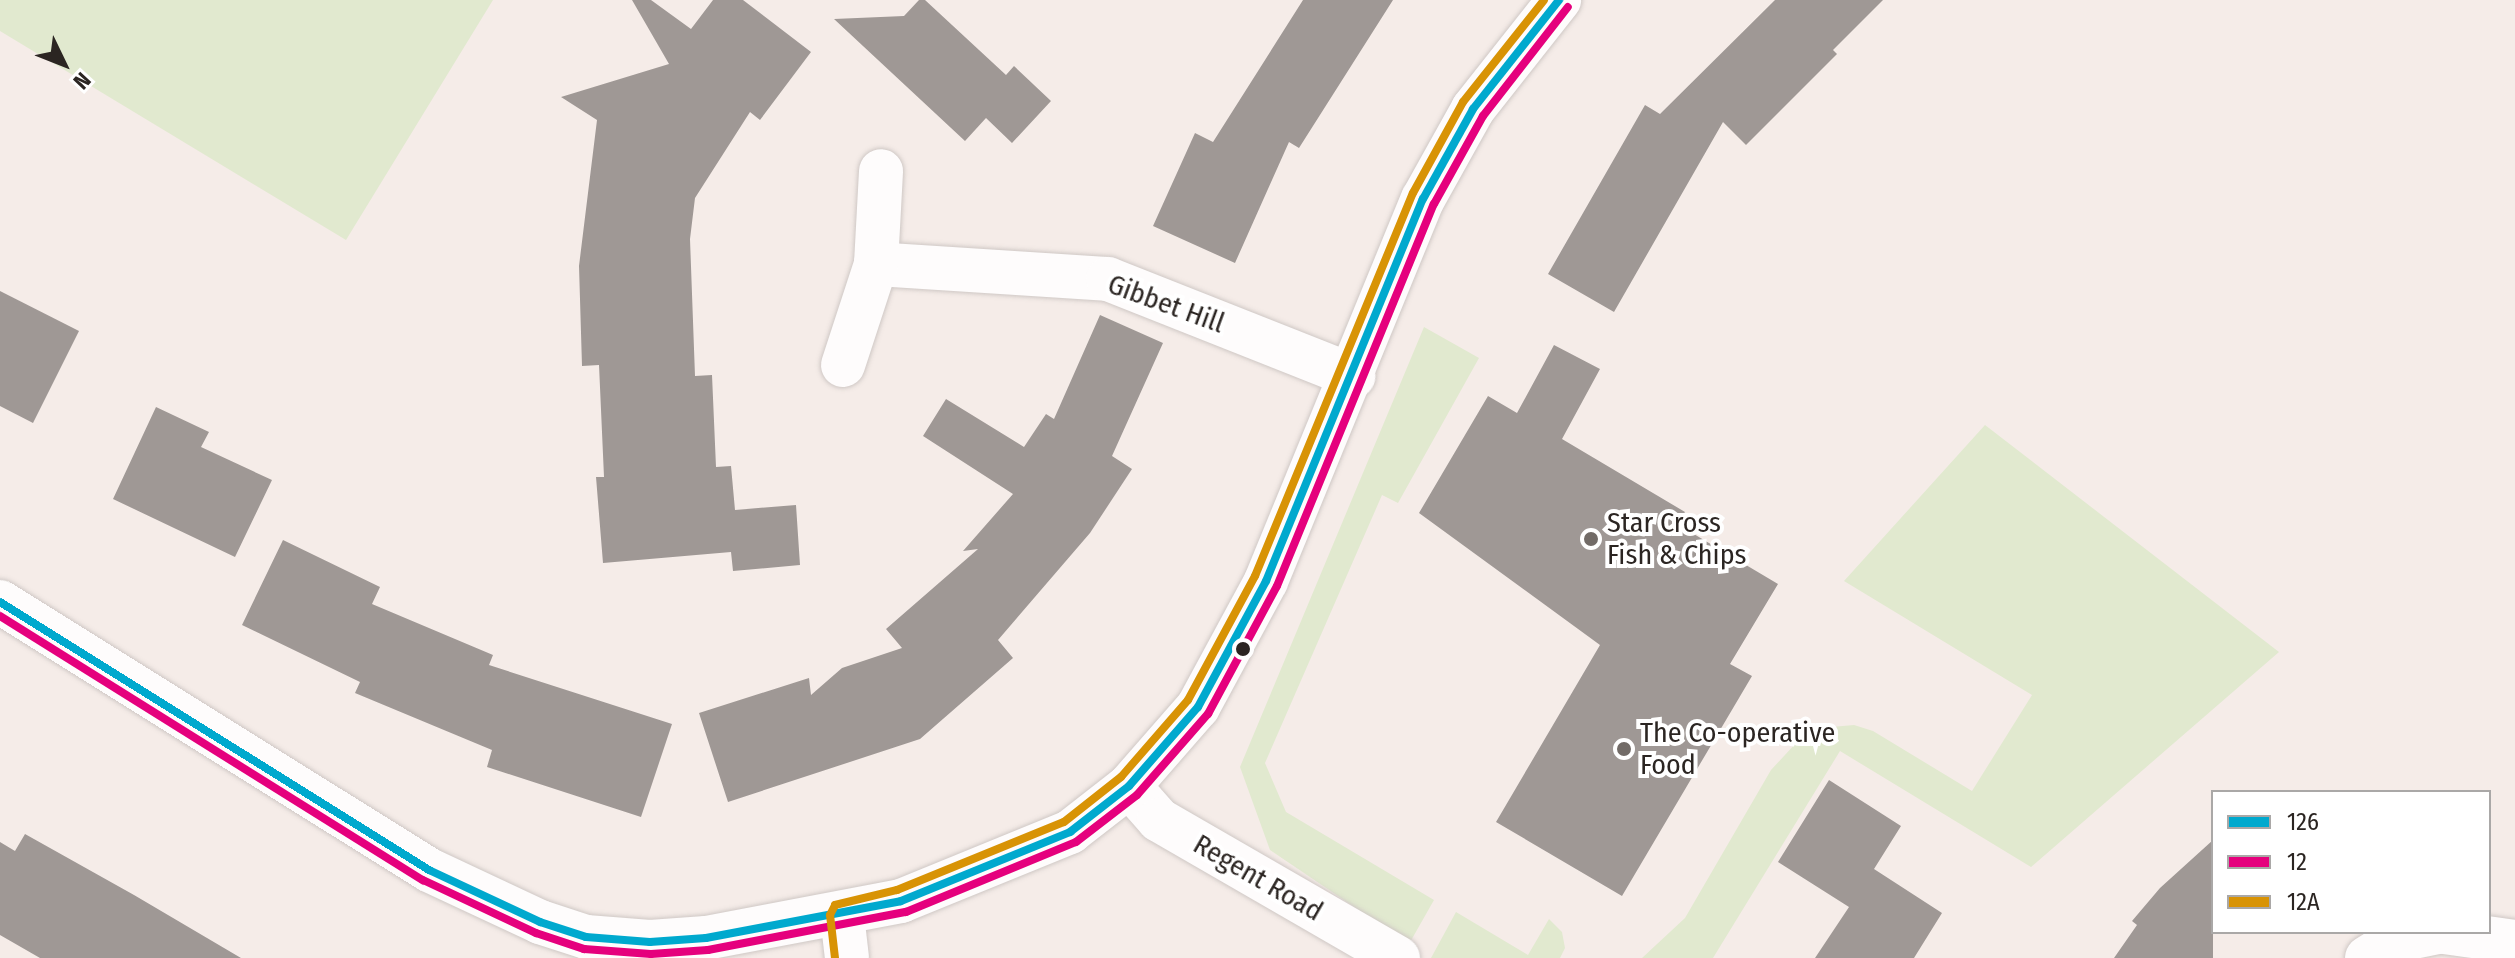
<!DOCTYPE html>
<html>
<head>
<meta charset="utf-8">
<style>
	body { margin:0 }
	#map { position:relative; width:2515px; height:958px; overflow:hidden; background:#f5ece8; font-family:"Fira Sans Condensed",sans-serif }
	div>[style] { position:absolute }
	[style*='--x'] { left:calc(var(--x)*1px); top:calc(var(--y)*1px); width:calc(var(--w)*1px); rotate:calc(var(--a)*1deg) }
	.green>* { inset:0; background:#e1e9cf }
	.building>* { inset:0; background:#9f9895 }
	.roads { filter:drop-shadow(0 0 2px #cfc8c5) drop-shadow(0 0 2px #cfc8c5) }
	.minor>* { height:44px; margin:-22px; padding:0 22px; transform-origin:22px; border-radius:22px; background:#fefcfc }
	.tertiary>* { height:44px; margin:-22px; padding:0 22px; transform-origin:22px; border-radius:22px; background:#fefcfc }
	.bus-1>* { height:8px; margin:-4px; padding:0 4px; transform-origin:4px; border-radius:4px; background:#00a9ce }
	.bus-2>* { height:8px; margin:-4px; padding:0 4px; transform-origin:4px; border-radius:4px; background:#e5007d }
	.bus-3>* { height:8px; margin:-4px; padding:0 4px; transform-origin:4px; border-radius:4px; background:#d89305 }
	.dots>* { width:22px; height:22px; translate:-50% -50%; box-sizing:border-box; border:4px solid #fff; border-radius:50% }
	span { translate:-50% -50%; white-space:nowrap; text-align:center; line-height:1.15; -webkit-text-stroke:8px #fff; paint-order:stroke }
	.street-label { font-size:28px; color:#2b2522 }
	.poi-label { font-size:28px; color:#2b2522 }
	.left { translate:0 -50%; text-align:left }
	.legend { position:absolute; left:2211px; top:790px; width:280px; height:144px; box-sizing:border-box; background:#fff; border:2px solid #aaa8a7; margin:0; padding:10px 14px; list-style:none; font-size:24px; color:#2b2522 }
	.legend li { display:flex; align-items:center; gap:16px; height:40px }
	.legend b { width:40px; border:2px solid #aaa8a7 }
	.north { position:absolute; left:24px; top:24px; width:80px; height:80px; -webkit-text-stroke:6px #fff; paint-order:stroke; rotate:133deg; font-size:22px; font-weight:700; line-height:32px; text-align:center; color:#2b2522 }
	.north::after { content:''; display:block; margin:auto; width:28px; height:36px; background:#2b2522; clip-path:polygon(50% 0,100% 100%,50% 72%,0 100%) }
</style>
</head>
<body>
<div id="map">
	<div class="green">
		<div style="clip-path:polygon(0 0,493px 0,346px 240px,0 31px)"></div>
		<div style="clip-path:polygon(1424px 327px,1479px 358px,1398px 503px,1382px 495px,1265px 763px,1286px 812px,1434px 900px,1409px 944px,1270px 850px,1240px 767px)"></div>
		<div style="clip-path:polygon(1985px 425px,2279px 652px,2031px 867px,1840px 751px,1713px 958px,1642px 958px,1685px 918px,1771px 770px,1809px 729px,1854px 725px,1873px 731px,1972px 791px,2032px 695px,1844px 581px)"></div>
		<div style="clip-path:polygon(1456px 912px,1528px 955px,1549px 919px,1562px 932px,1565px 948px,1560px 958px,1431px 958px)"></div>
	</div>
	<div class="building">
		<div style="clip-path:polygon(632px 0,651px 0,691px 29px,713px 0,743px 0,811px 52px,760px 120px,750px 112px,695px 198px,690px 239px,695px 376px,712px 375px,716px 467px,731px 466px,735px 510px,796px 505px,800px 565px,733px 571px,731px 552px,603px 563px,596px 477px,604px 477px,599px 365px,582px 366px,579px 266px,597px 120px,561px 97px,669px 64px)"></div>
		<div style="clip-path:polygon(919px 0,925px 0,1006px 75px,1014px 66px,1051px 101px,1012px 143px,986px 118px,965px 141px,834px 19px,904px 16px)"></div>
		<div style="clip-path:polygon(1303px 0,1393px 0,1299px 148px,1289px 142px,1235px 263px,1153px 226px,1195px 133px,1213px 142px)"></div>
		<div style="clip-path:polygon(1775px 0,1883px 0,1833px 50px,1837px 54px,1746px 145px,1723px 122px,1614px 312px,1548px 274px,1645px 105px,1660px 114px)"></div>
		<div style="clip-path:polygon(0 291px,79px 331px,33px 423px,0 406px)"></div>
		<div style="clip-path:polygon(1100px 315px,1163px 343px,1112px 456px,1132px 469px,1090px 533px,998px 640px,1013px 658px,920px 739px,728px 802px,699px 713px,809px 678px,811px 695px,842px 668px,902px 648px,886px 629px,978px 549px,963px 551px,1013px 494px,923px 436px,946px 399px,1024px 447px,1046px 414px,1054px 419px)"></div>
		<div style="clip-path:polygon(1554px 345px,1600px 369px,1562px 439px,1685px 512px,1677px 524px,1778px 584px,1730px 664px,1752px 676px,1622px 896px,1496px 822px,1600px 645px,1419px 513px,1488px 396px,1517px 413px)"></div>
		<div style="clip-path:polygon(156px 407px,209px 432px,201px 447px,272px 480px,235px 557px,113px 499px)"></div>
		<div style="clip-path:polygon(283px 540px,380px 587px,372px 604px,493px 655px,489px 665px,672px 724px,641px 817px,487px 767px,492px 750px,355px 693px,360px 682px,242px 625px)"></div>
		<div style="clip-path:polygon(1829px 780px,1901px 826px,1874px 869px,1942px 913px,1914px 958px,1815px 958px,1849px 907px,1778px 862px)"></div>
		<div style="clip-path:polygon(25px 834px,134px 895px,241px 958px,40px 958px,0 935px,0 842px,15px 851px)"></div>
		<div style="clip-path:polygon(2213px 840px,2213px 958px,2114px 958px,2137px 925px,2132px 921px,2160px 888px)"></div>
	</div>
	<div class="roads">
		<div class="minor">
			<div style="--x:876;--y:264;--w:232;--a:3.7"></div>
			<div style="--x:1108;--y:279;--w:264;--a:21.6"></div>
			<div style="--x:843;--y:365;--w:106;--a:-71.9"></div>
			<div style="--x:876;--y:264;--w:93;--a:-86.9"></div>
			<div style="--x:842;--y:915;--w:43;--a:83.4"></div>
			<div style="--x:2444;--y:932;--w:72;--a:8"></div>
			<div style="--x:2367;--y:958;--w:32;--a:-32"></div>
			<div style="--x:2394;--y:941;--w:45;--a:-11.6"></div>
		</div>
		<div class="tertiary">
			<div style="--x:0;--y:602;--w:506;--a:31.99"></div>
			<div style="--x:429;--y:870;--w:123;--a:25.1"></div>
			<div style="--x:540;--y:922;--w:48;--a:18.1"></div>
			<div style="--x:586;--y:937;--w:64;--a:4.5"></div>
			<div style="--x:650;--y:942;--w:56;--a:-4.1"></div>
			<div style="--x:706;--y:938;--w:198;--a:-10.7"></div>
			<div style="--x:901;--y:901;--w:183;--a:-22.2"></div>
			<div style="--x:1070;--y:832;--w:75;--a:-37.9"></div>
			<div style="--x:1129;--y:786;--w:105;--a:-48.9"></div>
			<div style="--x:1198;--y:707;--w:143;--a:-61.6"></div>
			<div style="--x:1266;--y:581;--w:413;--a:-67.7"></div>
			<div style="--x:1423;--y:199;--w:103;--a:-60.9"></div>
			<div style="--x:1473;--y:109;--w:139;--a:-51.7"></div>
			<div style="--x:1129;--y:786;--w:45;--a:48.6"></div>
			<div style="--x:1159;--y:820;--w:276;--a:30"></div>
		</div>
	</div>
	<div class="bus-1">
		<div style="--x:0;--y:602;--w:506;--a:31.99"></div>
		<div style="--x:429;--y:870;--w:123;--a:25.1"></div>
		<div style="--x:540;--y:922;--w:48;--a:18.1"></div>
		<div style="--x:586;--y:937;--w:64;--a:4.5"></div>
		<div style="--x:650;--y:942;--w:56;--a:-4.1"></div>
		<div style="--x:706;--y:938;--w:198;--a:-10.7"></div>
		<div style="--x:901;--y:901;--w:183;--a:-22.2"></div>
		<div style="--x:1070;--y:832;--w:75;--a:-37.9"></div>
		<div style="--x:1129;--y:786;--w:105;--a:-48.9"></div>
		<div style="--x:1198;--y:707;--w:143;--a:-61.6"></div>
		<div style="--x:1266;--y:581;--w:413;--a:-67.7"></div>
		<div style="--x:1423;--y:199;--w:103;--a:-60.9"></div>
		<div style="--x:1473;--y:109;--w:139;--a:-51.7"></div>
	</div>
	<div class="bus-2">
		<div style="--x:0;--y:616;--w:499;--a:32"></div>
		<div style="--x:423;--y:880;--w:125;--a:25.1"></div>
		<div style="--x:536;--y:933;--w:51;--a:18.4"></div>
		<div style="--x:584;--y:949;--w:67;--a:4.3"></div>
		<div style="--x:651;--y:954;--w:57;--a:-4"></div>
		<div style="--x:708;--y:950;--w:202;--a:-10.9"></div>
		<div style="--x:906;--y:912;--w:184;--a:-22.4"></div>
		<div style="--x:1076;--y:842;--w:77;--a:-37.6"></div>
		<div style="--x:1137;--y:795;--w:108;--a:-48.8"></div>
		<div style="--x:1208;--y:714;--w:145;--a:-61.7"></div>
		<div style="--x:1277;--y:586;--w:413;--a:-67.7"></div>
		<div style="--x:1434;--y:204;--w:101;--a:-60.9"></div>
		<div style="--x:1483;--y:116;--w:138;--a:-52.1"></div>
	</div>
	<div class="bus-3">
		<div style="--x:835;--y:958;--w:43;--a:-96.6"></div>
		<div style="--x:830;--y:915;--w:11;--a:-63"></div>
		<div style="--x:835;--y:905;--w:64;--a:-13.6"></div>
		<div style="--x:897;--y:890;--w:180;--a:-22.2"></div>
		<div style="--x:1064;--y:822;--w:73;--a:-38.3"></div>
		<div style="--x:1121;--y:777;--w:102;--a:-49"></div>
		<div style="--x:1188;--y:700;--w:141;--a:-61.6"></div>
		<div style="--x:1255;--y:576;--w:414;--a:-67.6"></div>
		<div style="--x:1413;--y:193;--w:104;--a:-61.2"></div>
		<div style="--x:1463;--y:102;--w:130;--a:-51.5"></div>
	</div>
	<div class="dots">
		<div style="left:1591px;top:539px;background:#726b67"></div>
		<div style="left:1243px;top:649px;background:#2b2522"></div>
		<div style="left:1624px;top:749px;background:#726b67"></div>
	</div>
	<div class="street-label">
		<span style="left:1166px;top:304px;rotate:20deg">Gibbet Hill</span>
		<span style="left:1258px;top:878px;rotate:30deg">Regent Road</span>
	</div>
	<div class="poi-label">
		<span class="left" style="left:1607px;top:539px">Star Cross<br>Fish &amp; Chips</span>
		<span class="left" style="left:1640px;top:749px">The Co-operative<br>Food</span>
	</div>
	<ul class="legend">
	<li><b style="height:10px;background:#00a9ce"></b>126</li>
	<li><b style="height:10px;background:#e5007d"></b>12</li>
	<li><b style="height:10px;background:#d89305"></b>12A</li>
	</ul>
	<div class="north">N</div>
</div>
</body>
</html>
